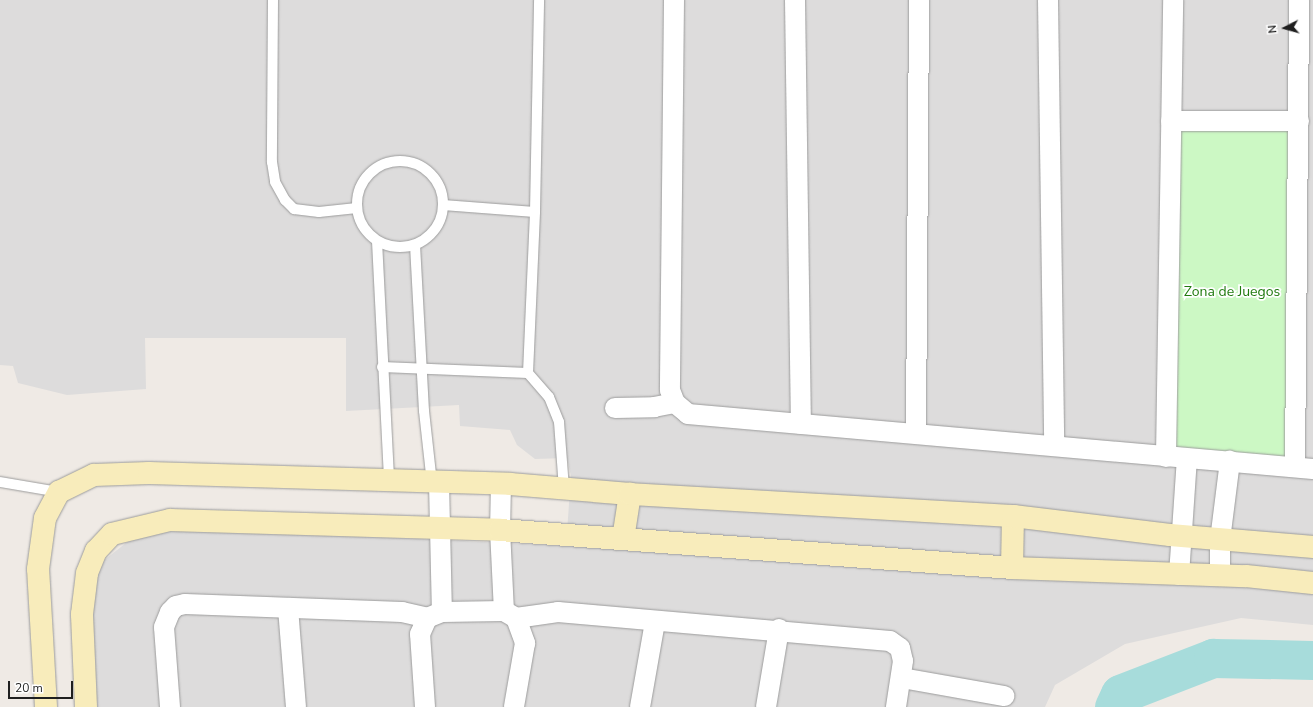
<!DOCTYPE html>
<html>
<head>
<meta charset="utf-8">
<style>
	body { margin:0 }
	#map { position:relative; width:1313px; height:707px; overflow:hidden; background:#efeae5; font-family:"Nunito Sans",sans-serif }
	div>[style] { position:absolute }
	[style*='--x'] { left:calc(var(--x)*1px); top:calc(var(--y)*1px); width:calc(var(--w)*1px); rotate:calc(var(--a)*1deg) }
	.residential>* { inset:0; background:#dddcdc }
	.park>* { inset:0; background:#ccf8c4; transform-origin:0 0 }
	.river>* { height:39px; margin:-19.5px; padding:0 19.5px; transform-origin:19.5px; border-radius:19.5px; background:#a7dcdb }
	.roads { filter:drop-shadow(0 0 1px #9c9c9c) drop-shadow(0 0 1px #9c9c9c) }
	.lane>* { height:10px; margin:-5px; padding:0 5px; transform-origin:5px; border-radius:5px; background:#fff }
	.lane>.ring { margin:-5px; padding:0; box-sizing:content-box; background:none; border:10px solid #fff; border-radius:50% }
	.street>* { height:20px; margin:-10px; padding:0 10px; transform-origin:10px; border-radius:10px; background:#fff }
	.secondary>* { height:22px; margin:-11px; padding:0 11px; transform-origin:11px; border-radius:11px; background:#f8ecbb }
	span { translate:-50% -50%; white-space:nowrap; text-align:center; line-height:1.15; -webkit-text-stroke:3.5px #fff; paint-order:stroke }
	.park-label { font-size:14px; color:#207b0f }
	.north { position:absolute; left:1265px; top:8px; width:40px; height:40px; -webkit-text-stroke:3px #fff; paint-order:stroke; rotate:264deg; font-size:11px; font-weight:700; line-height:16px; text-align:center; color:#1f1f1f }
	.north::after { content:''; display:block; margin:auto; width:14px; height:18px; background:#1f1f1f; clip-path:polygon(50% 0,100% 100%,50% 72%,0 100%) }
	.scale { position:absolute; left:8px; top:681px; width:65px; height:18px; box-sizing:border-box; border:2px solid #1f1f1f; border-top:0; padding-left:5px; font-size:12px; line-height:14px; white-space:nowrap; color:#1f1f1f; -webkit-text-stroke:3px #fff; paint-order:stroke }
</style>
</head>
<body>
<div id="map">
	<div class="residential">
		<div style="clip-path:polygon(0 0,1313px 0,1313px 625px,1241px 618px,1125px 644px,1055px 685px,1045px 707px,91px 707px,86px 610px,102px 562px,136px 535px,169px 531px,251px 531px,566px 546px,571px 476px,567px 458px,535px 459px,517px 445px,510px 430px,460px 426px,459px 405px,346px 411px,346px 338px,145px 338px,146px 389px,67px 395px,18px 383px,13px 366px,0 365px)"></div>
	</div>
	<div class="park">
		<div style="left:1293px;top:127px;width:339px;height:121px;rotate:90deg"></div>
	</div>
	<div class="river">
		<div style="--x:1114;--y:707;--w:14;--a:-65"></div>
		<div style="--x:1120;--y:694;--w:100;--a:-21.2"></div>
		<div style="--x:1213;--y:658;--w:100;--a:1.1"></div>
	</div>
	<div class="roads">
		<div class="lane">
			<div style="--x:273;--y:0;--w:162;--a:90.4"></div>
			<div style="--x:272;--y:162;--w:20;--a:81"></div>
			<div style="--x:275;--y:182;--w:21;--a:61"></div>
			<div style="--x:285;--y:200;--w:13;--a:45"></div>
			<div style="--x:294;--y:209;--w:25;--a:7"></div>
			<div style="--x:319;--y:212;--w:38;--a:-6"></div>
			<div class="ring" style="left:357px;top:161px;width:76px;height:76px"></div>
			<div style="--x:443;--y:205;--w:92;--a:4.4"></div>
			<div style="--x:377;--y:241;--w:238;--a:87.1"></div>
			<div style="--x:415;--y:245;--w:166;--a:86.9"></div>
			<div style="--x:424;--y:411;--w:72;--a:83.7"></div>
			<div style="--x:382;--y:367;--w:146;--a:2.4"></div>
			<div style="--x:528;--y:373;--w:32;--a:49"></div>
			<div style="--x:549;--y:397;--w:27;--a:68"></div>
			<div style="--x:559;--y:422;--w:66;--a:85.7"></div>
			<div style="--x:528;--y:373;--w:161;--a:-87.5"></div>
			<div style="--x:535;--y:212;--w:212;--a:-88.9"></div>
			<div style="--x:0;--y:482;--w:60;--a:9.6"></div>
		</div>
		<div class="street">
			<div style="--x:674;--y:0;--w:390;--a:90.6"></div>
			<div style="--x:670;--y:390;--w:14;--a:69"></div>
			<div style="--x:675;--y:403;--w:17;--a:40"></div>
			<div style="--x:688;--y:414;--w:627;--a:5.03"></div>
			<div style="--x:795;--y:0;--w:424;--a:89.2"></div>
			<div style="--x:1048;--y:0;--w:445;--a:89.2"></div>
			<div style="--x:1171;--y:121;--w:128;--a:0"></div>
			<div style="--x:615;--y:408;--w:39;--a:-1"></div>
			<div style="--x:654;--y:407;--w:21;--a:-11"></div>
			<div style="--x:916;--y:433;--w:433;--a:-89.6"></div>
			<div style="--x:1166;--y:457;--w:457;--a:-89.1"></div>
			<div style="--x:1295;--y:467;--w:467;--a:-89.5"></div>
			<div style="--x:439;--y:483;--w:129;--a:88.7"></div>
			<div style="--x:501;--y:484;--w:46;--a:91.2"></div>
			<div style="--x:500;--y:530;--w:81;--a:87.2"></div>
			<div style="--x:1179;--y:575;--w:116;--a:-86.1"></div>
			<div style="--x:1220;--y:575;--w:35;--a:-90"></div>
			<div style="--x:1220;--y:540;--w:80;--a:-82.8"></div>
			<div style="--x:288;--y:608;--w:99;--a:85.4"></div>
			<div style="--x:516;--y:618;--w:42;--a:-8.1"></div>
			<div style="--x:558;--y:612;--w:333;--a:5"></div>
			<div style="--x:890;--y:641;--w:12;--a:35"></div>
			<div style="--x:900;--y:648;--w:13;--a:77"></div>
			<div style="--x:903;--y:661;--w:47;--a:98.7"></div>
			<div style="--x:902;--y:678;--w:104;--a:10"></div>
			<div style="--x:170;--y:707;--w:80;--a:-94.3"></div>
			<div style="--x:164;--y:627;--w:16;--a:-68"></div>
			<div style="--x:170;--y:612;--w:8;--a:-45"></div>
			<div style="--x:176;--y:606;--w:9;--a:-13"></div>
			<div style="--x:185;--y:604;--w:217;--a:2.1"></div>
			<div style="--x:402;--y:612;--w:26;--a:13"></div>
			<div style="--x:425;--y:707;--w:73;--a:-93.9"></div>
			<div style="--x:420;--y:634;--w:17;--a:-66"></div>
			<div style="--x:427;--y:618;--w:16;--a:-22"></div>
			<div style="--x:442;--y:612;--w:62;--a:-0.9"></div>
			<div style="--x:504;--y:611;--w:14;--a:30"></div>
			<div style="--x:516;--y:618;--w:27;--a:70"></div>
			<div style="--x:525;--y:643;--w:65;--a:99.8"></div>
			<div style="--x:640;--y:707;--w:86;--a:-80"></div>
			<div style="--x:766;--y:707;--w:79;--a:-80.5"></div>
		</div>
		<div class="secondary">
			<div style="--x:623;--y:539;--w:46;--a:-81.2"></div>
			<div style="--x:1012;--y:568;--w:52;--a:-88.9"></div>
			<div style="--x:46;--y:707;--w:138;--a:-93.3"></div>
			<div style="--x:38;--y:569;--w:51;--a:-82.2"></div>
			<div style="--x:45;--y:518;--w:30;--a:-62"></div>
			<div style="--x:59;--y:492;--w:39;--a:-26"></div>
			<div style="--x:94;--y:475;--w:55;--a:-2.1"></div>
			<div style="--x:149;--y:473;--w:361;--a:1.7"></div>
			<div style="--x:510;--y:484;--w:120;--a:4.8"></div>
			<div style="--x:630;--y:494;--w:384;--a:3.3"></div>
			<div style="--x:1013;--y:516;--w:158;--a:6.9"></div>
			<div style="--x:1170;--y:535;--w:144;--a:4.8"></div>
			<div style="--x:86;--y:707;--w:93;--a:-92.5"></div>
			<div style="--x:82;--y:614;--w:41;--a:-83"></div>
			<div style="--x:87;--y:573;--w:24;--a:-68"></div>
			<div style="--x:96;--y:551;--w:23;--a:-47"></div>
			<div style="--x:112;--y:534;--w:60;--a:-13.6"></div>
			<div style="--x:170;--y:520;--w:330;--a:1.7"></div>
			<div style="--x:500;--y:530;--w:513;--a:4.24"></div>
			<div style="--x:1012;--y:568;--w:234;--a:2"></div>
			<div style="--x:1246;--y:576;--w:67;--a:6"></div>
		</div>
	</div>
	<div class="park-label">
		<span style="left:1232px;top:292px">Zona de Juegos</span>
	</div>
	<div class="north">N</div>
	<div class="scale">20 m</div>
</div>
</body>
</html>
